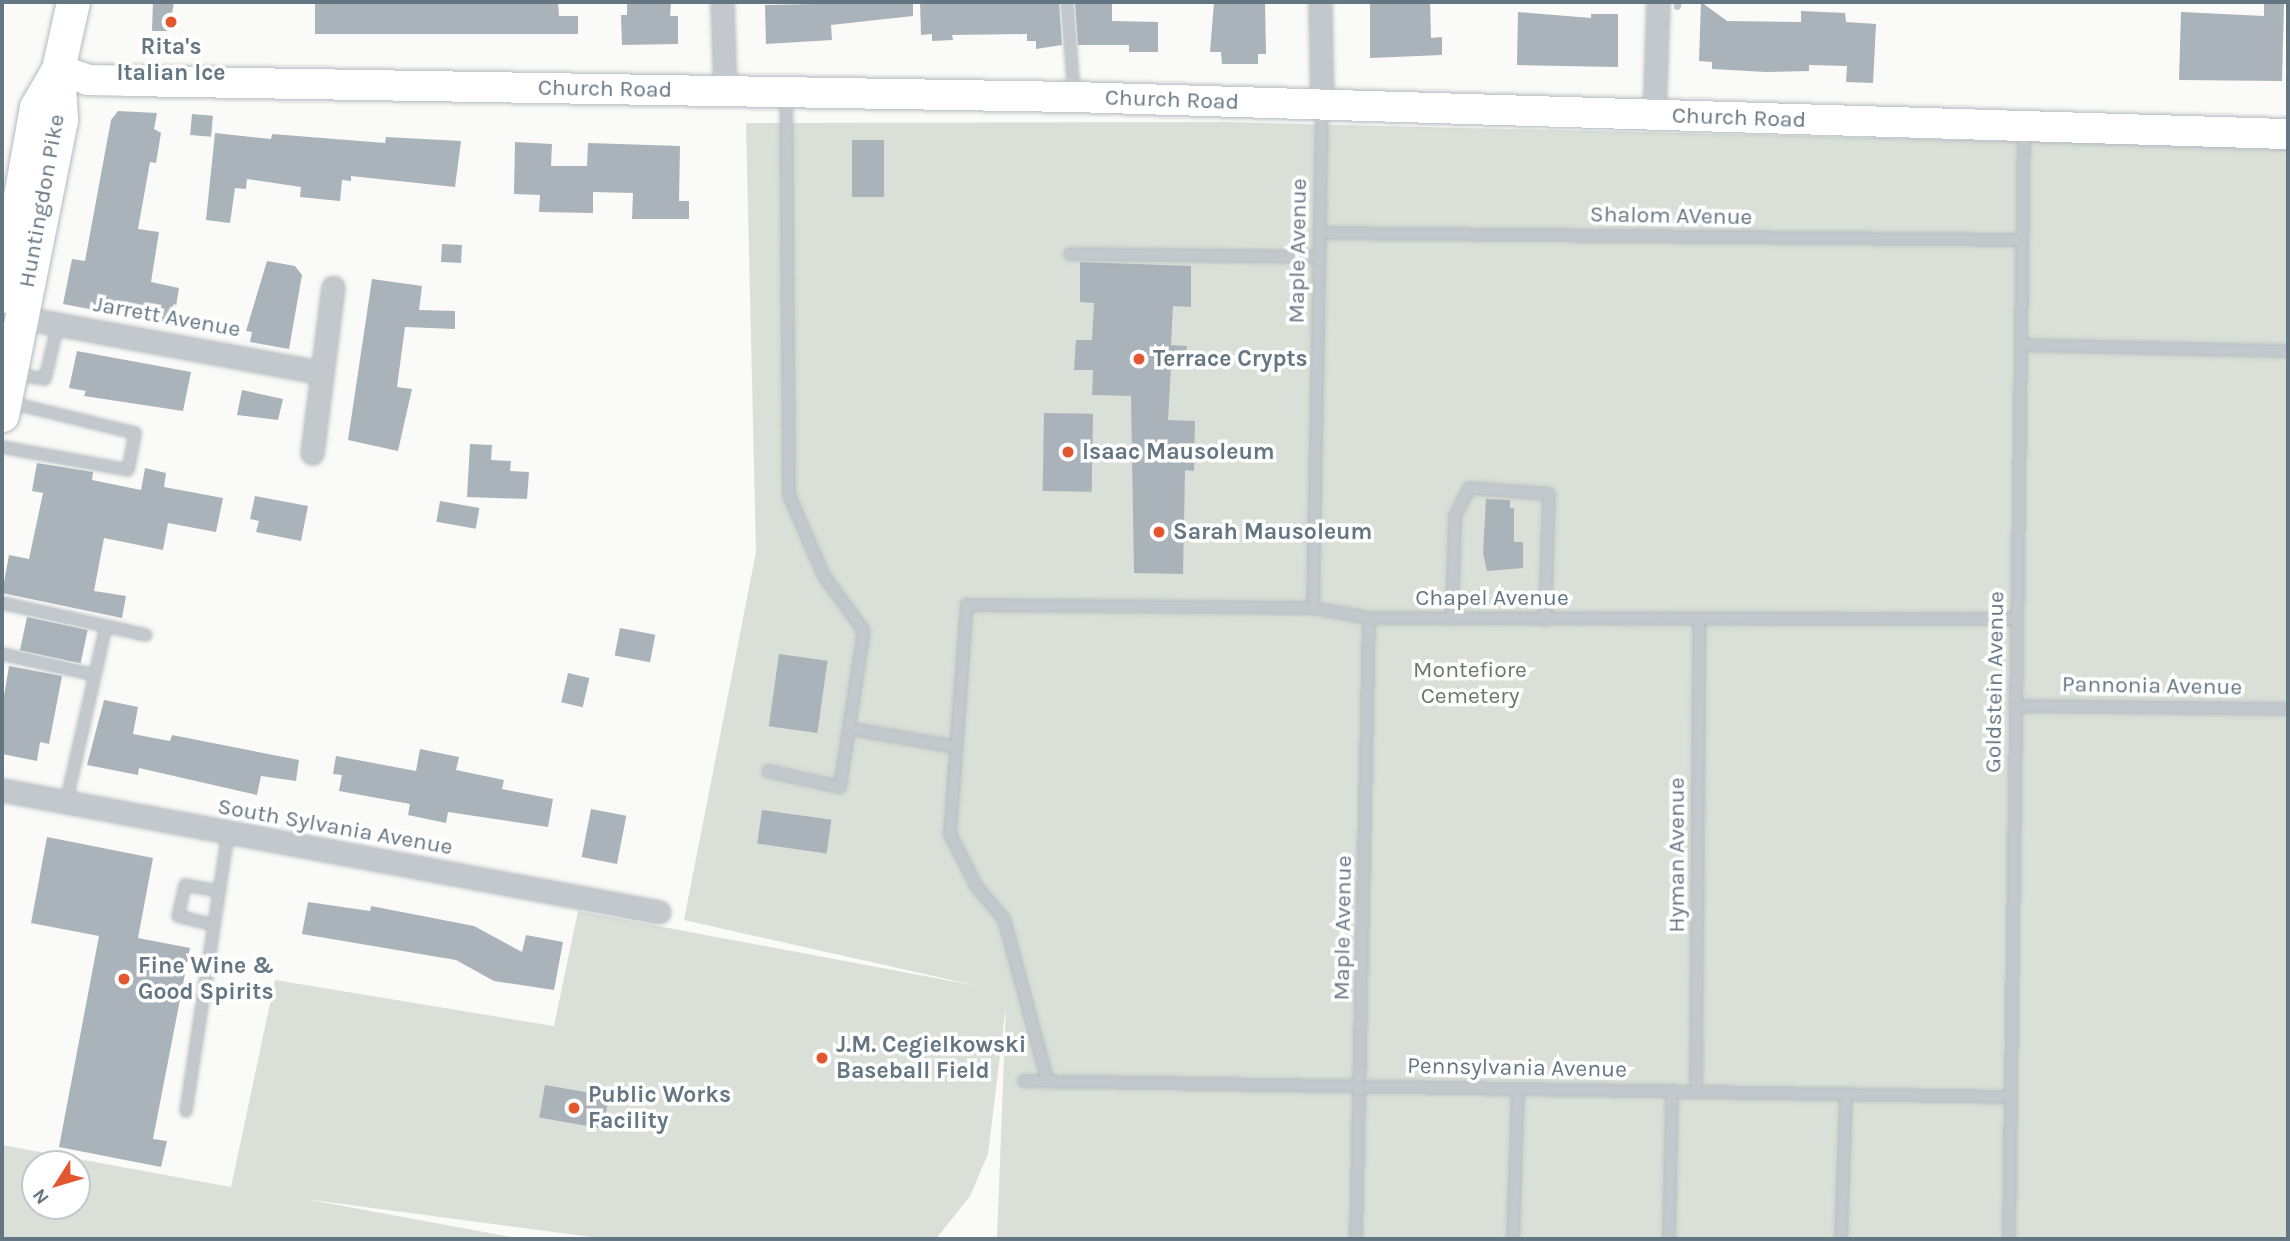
<!DOCTYPE html>
<html>
<head>
<meta charset="utf-8">
<style>
	body { margin:0 }
	#map { position:relative; width:2290px; height:1241px; overflow:hidden; background:#fafaf8; font-family:Karla,sans-serif }
	div>[style] { position:absolute }
	[style*='--x'] { left:calc(var(--x)*1px); top:calc(var(--y)*1px); width:calc(var(--w)*1px); rotate:calc(var(--a)*1deg) }
	.green>* { inset:0; background:#dadfd7 }
	.stream>* { height:7px; margin:-3.5px; padding:0 3.5px; transform-origin:3.5px; border-radius:3.5px; background:#bbc7cb }
	.building>* { inset:0; background:#aab3b9; transform-origin:0 0 }
	.roads { filter:drop-shadow(0 0 2px #b3babf) drop-shadow(0 0 2px #b3babf) }
	.lane>* { height:10px; margin:-5px; padding:0 5px; transform-origin:5px; border-radius:5px; background:#c3c8cc }
	.street>* { height:21px; margin:-10.5px; padding:0 10.5px; transform-origin:10.5px; border-radius:10.5px; background:#c3c8cc }
	.secondary>* { height:30px; margin:-15px; padding:0 15px; transform-origin:15px; border-radius:15px; background:#fff }
	.primary>* { height:33px; margin:-16.5px; padding:0 16.5px; transform-origin:16.5px; border-radius:16.5px; background:#fff }
	.dots>* { width:19px; height:19px; translate:-50% -50%; box-sizing:border-box; border:4px solid #fff; border-radius:50% }
	span { translate:-50% -50%; white-space:nowrap; text-align:center; line-height:1.15; -webkit-text-stroke:7px #fff; paint-order:stroke }
	.poi-label { font-size:23px; color:#657683; font-weight:700 }
	.left { translate:0 -50%; text-align:left }
	.street-label { font-size:23px; color:#657683 }
	.park-label { font-size:23px; color:#687a64 }
	.frame { position:absolute; inset:0; border:4px solid #657683; pointer-events:none }
	.north { position:absolute; left:21px; top:1150px; width:70px; height:70px; box-sizing:border-box; background:#fff; border:2px solid #c1c8cd; border-radius:50%; rotate:233deg; font-size:19px; font-weight:700; line-height:28px; text-align:center; color:#657683 }
	.north::after { content:''; display:block; margin:auto; width:24px; height:32px; background:#e4572e; clip-path:polygon(50% 0,100% 100%,50% 72%,0 100%) }
</style>
</head>
<body>
<div id="map">
	<div class="green">
		<div style="clip-path:polygon(evenodd,1222px 122px,2288px 148px,2288px 1239px,997px 1239px,1006px 1006px,988px 1154px,970px 1196px,936px 1239px,607px 1239px,305px 1199px,522px 1239px,2px 1239px,2px 1145px,231px 1187px,275px 980px,554px 1026px,578px 911px,978px 986px,684px 920px,756px 552px,746px 123px,1222px 122px,35px 1164px,77px 1164px,77px 1206px,35px 1206px,35px 1164px)"></div>
	</div>
	<div class="stream">
		<div style="--x:1677;--y:6;--w:4;--a:-76"></div>
	</div>
	<div class="building">
		<div style="clip-path:polygon(153px 2px,174px 2px,169px 31px,152px 31px)"></div>
		<div style="clip-path:polygon(315px 2px,558px 2px,559px 16px,578px 16px,578px 34px,315px 34px)"></div>
		<div style="clip-path:polygon(627px 2px,671px 2px,670px 16px,678px 16px,678px 44px,622px 45px,621px 15px,627px 15px)"></div>
		<div style="clip-path:polygon(913px 2px,913px 16px,831px 25px,832px 40px,766px 44px,765px 5px)"></div>
		<div style="clip-path:polygon(920px 2px,1059px 2px,1062px 45px,1036px 49px,1036px 41px,1027px 41px,1027px 34px,952px 35px,953px 40px,932px 41px,932px 34px,921px 35px)"></div>
		<div style="clip-path:polygon(1075px 2px,1112px 2px,1112px 21px,1158px 22px,1158px 52px,1129px 52px,1129px 45px,1078px 45px)"></div>
		<div style="clip-path:polygon(1214px 2px,1265px 2px,1266px 54px,1258px 54px,1258px 64px,1222px 64px,1221px 52px,1210px 52px)"></div>
		<div style="clip-path:polygon(1370px 2px,1430px 2px,1431px 38px,1442px 37px,1442px 55px,1370px 58px)"></div>
		<div style="clip-path:polygon(1701px 2px,1727px 21px,1801px 22px,1801px 11px,1845px 13px,1846px 22px,1876px 24px,1873px 83px,1846px 82px,1847px 66px,1809px 65px,1809px 71px,1766px 72px,1712px 69px,1712px 62px,1699px 61px)"></div>
		<div style="clip-path:polygon(2264px 3px,2284px 3px,2282px 81px,2179px 80px,2181px 12px,2264px 16px)"></div>
		<div style="clip-path:polygon(1518px 12px,1591px 18px,1591px 14px,1618px 14px,1618px 67px,1517px 65px)"></div>
		<div style="clip-path:polygon(118px 111px,157px 113px,154px 129px,161px 133px,156px 163px,150px 162px,138px 229px,159px 232px,151px 282px,179px 288px,173px 325px,63px 304px,72px 259px,85px 261px,111px 120px)"></div>
		<div style="left:192px;top:114px;width:21px;height:21px;rotate:5deg"></div>
		<div style="clip-path:polygon(215px 133px,271px 139px,272px 134px,385px 143px,386px 137px,461px 141px,455px 187px,351px 176px,351px 181px,342px 180px,340px 201px,300px 197px,301px 187px,247px 179px,246px 189px,235px 188px,230px 223px,206px 220px)"></div>
		<div style="left:852px;top:140px;width:32px;height:57px"></div>
		<div style="clip-path:polygon(515px 142px,552px 144px,551px 166px,587px 166px,588px 143px,680px 146px,679px 201px,689px 201px,689px 219px,632px 219px,633px 193px,593px 192px,593px 213px,539px 212px,540px 195px,514px 194px)"></div>
		<div style="left:442px;top:244px;width:20px;height:18px;rotate:3deg"></div>
		<div style="clip-path:polygon(267px 261px,295px 266px,302px 275px,289px 349px,250px 342px,252px 332px,246px 331px)"></div>
		<div style="clip-path:polygon(1080px 262px,1191px 266px,1191px 307px,1173px 306px,1171px 345px,1187px 346px,1186px 367px,1171px 366px,1168px 420px,1195px 421px,1194px 471px,1185px 470px,1183px 574px,1134px 573px,1131px 396px,1092px 395px,1093px 370px,1074px 370px,1076px 340px,1092px 340px,1094px 303px,1080px 302px)"></div>
		<div style="clip-path:polygon(372px 279px,422px 286px,419px 310px,455px 311px,455px 329px,405px 327px,397px 387px,412px 389px,398px 451px,348px 440px)"></div>
		<div style="clip-path:polygon(77px 351px,191px 372px,183px 411px,84px 396px,86px 391px,69px 388px)"></div>
		<div style="clip-path:polygon(242px 390px,283px 399px,278px 420px,237px 415px)"></div>
		<div style="left:1044px;top:413px;width:49px;height:78px;rotate:1deg"></div>
		<div style="clip-path:polygon(470px 444px,492px 445px,491px 460px,511px 461px,510px 471px,529px 472px,527px 499px,467px 497px)"></div>
		<div style="clip-path:polygon(37px 463px,93px 472px,92px 480px,141px 490px,145px 468px,166px 473px,164px 487px,223px 498px,216px 532px,168px 523px,163px 550px,104px 538px,94px 591px,126px 596px,122px 618px,2px 593px,9px 555px,29px 559px,43px 493px,32px 491px)"></div>
		<div style="clip-path:polygon(255px 496px,308px 506px,301px 541px,256px 532px,259px 521px,250px 519px)"></div>
		<div style="clip-path:polygon(1486px 499px,1510px 500px,1510px 508px,1514px 508px,1514px 542px,1523px 542px,1523px 568px,1487px 571px,1483px 553px)"></div>
		<div style="left:440px;top:501px;width:40px;height:21px;rotate:10deg"></div>
		<div style="left:27px;top:617px;width:62px;height:34px;rotate:12deg"></div>
		<div style="left:620px;top:628px;width:36px;height:28px;rotate:11deg"></div>
		<div style="left:779px;top:654px;width:49px;height:73px;rotate:8deg"></div>
		<div style="clip-path:polygon(9px 666px,62px 676px,49px 744px,40px 742px,37px 761px,2px 754px,2px 708px)"></div>
		<div style="left:568px;top:673px;width:22px;height:30px;rotate:13deg"></div>
		<div style="clip-path:polygon(104px 700px,138px 707px,133px 734px,170px 741px,172px 735px,299px 760px,296px 781px,261px 776px,257px 795px,139px 768px,138px 775px,87px 765px)"></div>
		<div style="clip-path:polygon(420px 749px,459px 757px,456px 770px,504px 780px,502px 789px,553px 799px,548px 827px,448px 812px,446px 823px,408px 815px,410px 804px,339px 791px,342px 775px,333px 774px,336px 756px,416px 771px)"></div>
		<div style="left:591px;top:809px;width:36px;height:49px;rotate:11deg"></div>
		<div style="left:762px;top:810px;width:70px;height:34px;rotate:8deg"></div>
		<div style="clip-path:polygon(47px 837px,153px 858px,138px 938px,190px 948px,153px 1139px,167px 1141px,161px 1167px,59px 1147px,99px 936px,31px 923px)"></div>
		<div style="clip-path:polygon(308px 902px,370px 911px,371px 906px,474px 926px,522px 952px,526px 935px,563px 942px,554px 990px,494px 981px,456px 960px,302px 934px)"></div>
		<div style="left:545px;top:1085px;width:65px;height:33px;rotate:10deg"></div>
	</div>
	<div class="roads">
		<div class="lane">
			<div style="--x:1067;--y:2;--w:92;--a:85.6"></div>
			<div style="--x:1319;--y:233;--w:704;--a:0.57"></div>
			<div style="--x:1070;--y:254;--w:248;--a:0.7"></div>
			<div style="--x:2022;--y:345;--w:266;--a:1.3"></div>
			<div style="--x:14;--y:374;--w:31;--a:9"></div>
			<div style="--x:45;--y:379;--w:57;--a:-76.7"></div>
			<div style="--x:2;--y:447;--w:128;--a:10.3"></div>
			<div style="--x:128;--y:470;--w:38;--a:-79"></div>
			<div style="--x:135;--y:433;--w:132;--a:-166.4"></div>
			<div style="--x:2;--y:603;--w:107;--a:12.5"></div>
			<div style="--x:106;--y:626;--w:50;--a:102.7"></div>
			<div style="--x:1313;--y:608;--w:501;--a:-88.97"></div>
			<div style="--x:1452;--y:619;--w:103;--a:-88.3"></div>
			<div style="--x:1455;--y:516;--w:31;--a:-63"></div>
			<div style="--x:1469;--y:488;--w:80;--a:4.3"></div>
			<div style="--x:1549;--y:494;--w:126;--a:91.8"></div>
			<div style="--x:106;--y:626;--w:41;--a:12.7"></div>
			<div style="--x:2;--y:654;--w:95;--a:12.7"></div>
			<div style="--x:95;--y:675;--w:131;--a:102.8"></div>
			<div style="--x:2015;--y:706;--w:273;--a:0.6"></div>
			<div style="--x:852;--y:729;--w:106;--a:9.8"></div>
			<div style="--x:768;--y:771;--w:74;--a:12.5"></div>
			<div style="--x:840;--y:787;--w:158;--a:-81.3"></div>
			<div style="--x:864;--y:631;--w:68;--a:-126"></div>
			<div style="--x:824;--y:576;--w:88;--a:-113.4"></div>
			<div style="--x:789;--y:495;--w:400;--a:-90.4"></div>
			<div style="--x:214;--y:925;--w:37;--a:-166"></div>
			<div style="--x:178;--y:916;--w:32;--a:-77"></div>
			<div style="--x:185;--y:885;--w:35;--a:10"></div>
			<div style="--x:1024;--y:1081;--w:986;--a:0.93"></div>
			<div style="--x:1048;--y:1082;--w:169;--a:-105.1"></div>
			<div style="--x:1004;--y:919;--w:42;--a:-130.2"></div>
			<div style="--x:977;--y:887;--w:59;--a:-117"></div>
			<div style="--x:950;--y:834;--w:230;--a:-85.8"></div>
			<div style="--x:967;--y:605;--w:346;--a:0.5"></div>
			<div style="--x:1313;--y:608;--w:57;--a:10.1"></div>
			<div style="--x:1369;--y:618;--w:648;--a:0.09"></div>
			<div style="--x:1696;--y:1090;--w:470;--a:-89.6"></div>
			<div style="--x:186;--y:1111;--w:280;--a:-81.4"></div>
			<div style="--x:1356;--y:1239;--w:621;--a:-88.8"></div>
			<div style="--x:1513;--y:1239;--w:150;--a:-88.1"></div>
			<div style="--x:1669;--y:1239;--w:149;--a:-88.8"></div>
			<div style="--x:1841;--y:1239;--w:145;--a:-88"></div>
			<div style="--x:2009;--y:1239;--w:1110;--a:-89.23"></div>
		</div>
		<div class="street">
			<div style="--x:722;--y:2;--w:89;--a:88.1"></div>
			<div style="--x:1320;--y:2;--w:103;--a:88.9"></div>
			<div style="--x:1654;--y:116;--w:114;--a:-88"></div>
			<div style="--x:2;--y:314;--w:325;--a:10.4"></div>
			<div style="--x:312;--y:453;--w:167;--a:-82.8"></div>
			<div style="--x:2;--y:790;--w:668;--a:10.52"></div>
		</div>
		<div class="secondary">
			<div style="--x:58;--y:69;--w:32;--a:20"></div>
			<div style="--x:88;--y:80;--w:39;--a:1"></div>
			<div style="--x:127;--y:81;--w:947;--a:0.97"></div>
			<div style="--x:1074;--y:97;--w:1215;--a:1.75"></div>
		</div>
		<div class="primary">
			<div style="--x:2;--y:296;--w:192;--a:-79.8"></div>
			<div style="--x:36;--y:107;--w:44;--a:-59.9"></div>
			<div style="--x:2;--y:415;--w:302;--a:-78.7"></div>
			<div style="--x:61;--y:119;--w:50;--a:-93.4"></div>
			<div style="--x:58;--y:69;--w:69;--a:-77.4"></div>
		</div>
	</div>
	<div class="dots">
		<div style="left:171px;top:22px;background:#e4572e"></div>
		<div style="left:1139px;top:359px;background:#e4572e"></div>
		<div style="left:1068px;top:452px;background:#e4572e"></div>
		<div style="left:1159px;top:532px;background:#e4572e"></div>
		<div style="left:124px;top:979px;background:#e4572e"></div>
		<div style="left:822px;top:1058px;background:#e4572e"></div>
		<div style="left:574px;top:1108px;background:#e4572e"></div>
	</div>
	<div class="poi-label">
		<span style="left:171px;top:60px">Rita's<br>Italian Ice</span>
		<span class="left" style="left:1153px;top:359px">Terrace Crypts</span>
		<span class="left" style="left:1082px;top:452px">Isaac Mausoleum</span>
		<span class="left" style="left:1173px;top:532px">Sarah Mausoleum</span>
		<span class="left" style="left:138px;top:979px">Fine Wine &amp;<br>Good Spirits</span>
		<span class="left" style="left:836px;top:1058px">J.M. Cegielkowski<br>Baseball Field</span>
		<span class="left" style="left:588px;top:1108px">Public Works<br>Facility</span>
	</div>
	<div class="street-label">
		<span style="left:605px;top:89px;rotate:1deg">Church Road</span>
		<span style="left:1172px;top:100px;rotate:2deg">Church Road</span>
		<span style="left:1739px;top:118px;rotate:2deg">Church Road</span>
		<span style="left:42px;top:201px;rotate:-80deg">Huntingdon Pike</span>
		<span style="left:1671px;top:216px;rotate:1deg">Shalom AVenue</span>
		<span style="left:1298px;top:251px;rotate:-89deg">Maple Avenue</span>
		<span style="left:167px;top:317px;rotate:10deg">Jarrett Avenue</span>
		<span style="left:1492px;top:598px">Chapel Avenue</span>
		<span style="left:1995px;top:682px;rotate:-89deg">Goldstein Avenue</span>
		<span style="left:2152px;top:686px;rotate:1deg">Pannonia Avenue</span>
		<span style="left:335px;top:827px;rotate:10deg">South Sylvania Avenue</span>
		<span style="left:1677px;top:855px;rotate:-90deg">Hyman Avenue</span>
		<span style="left:1343px;top:928px;rotate:-89deg">Maple Avenue</span>
		<span style="left:1517px;top:1068px;rotate:1deg">Pennsylvania Avenue</span>
	</div>
	<div class="park-label">
		<span style="left:1470px;top:683px">Montefiore<br>Cemetery</span>
	</div>
	<div class="frame"></div>
	<div class="north">N</div>
</div>
</body>
</html>
